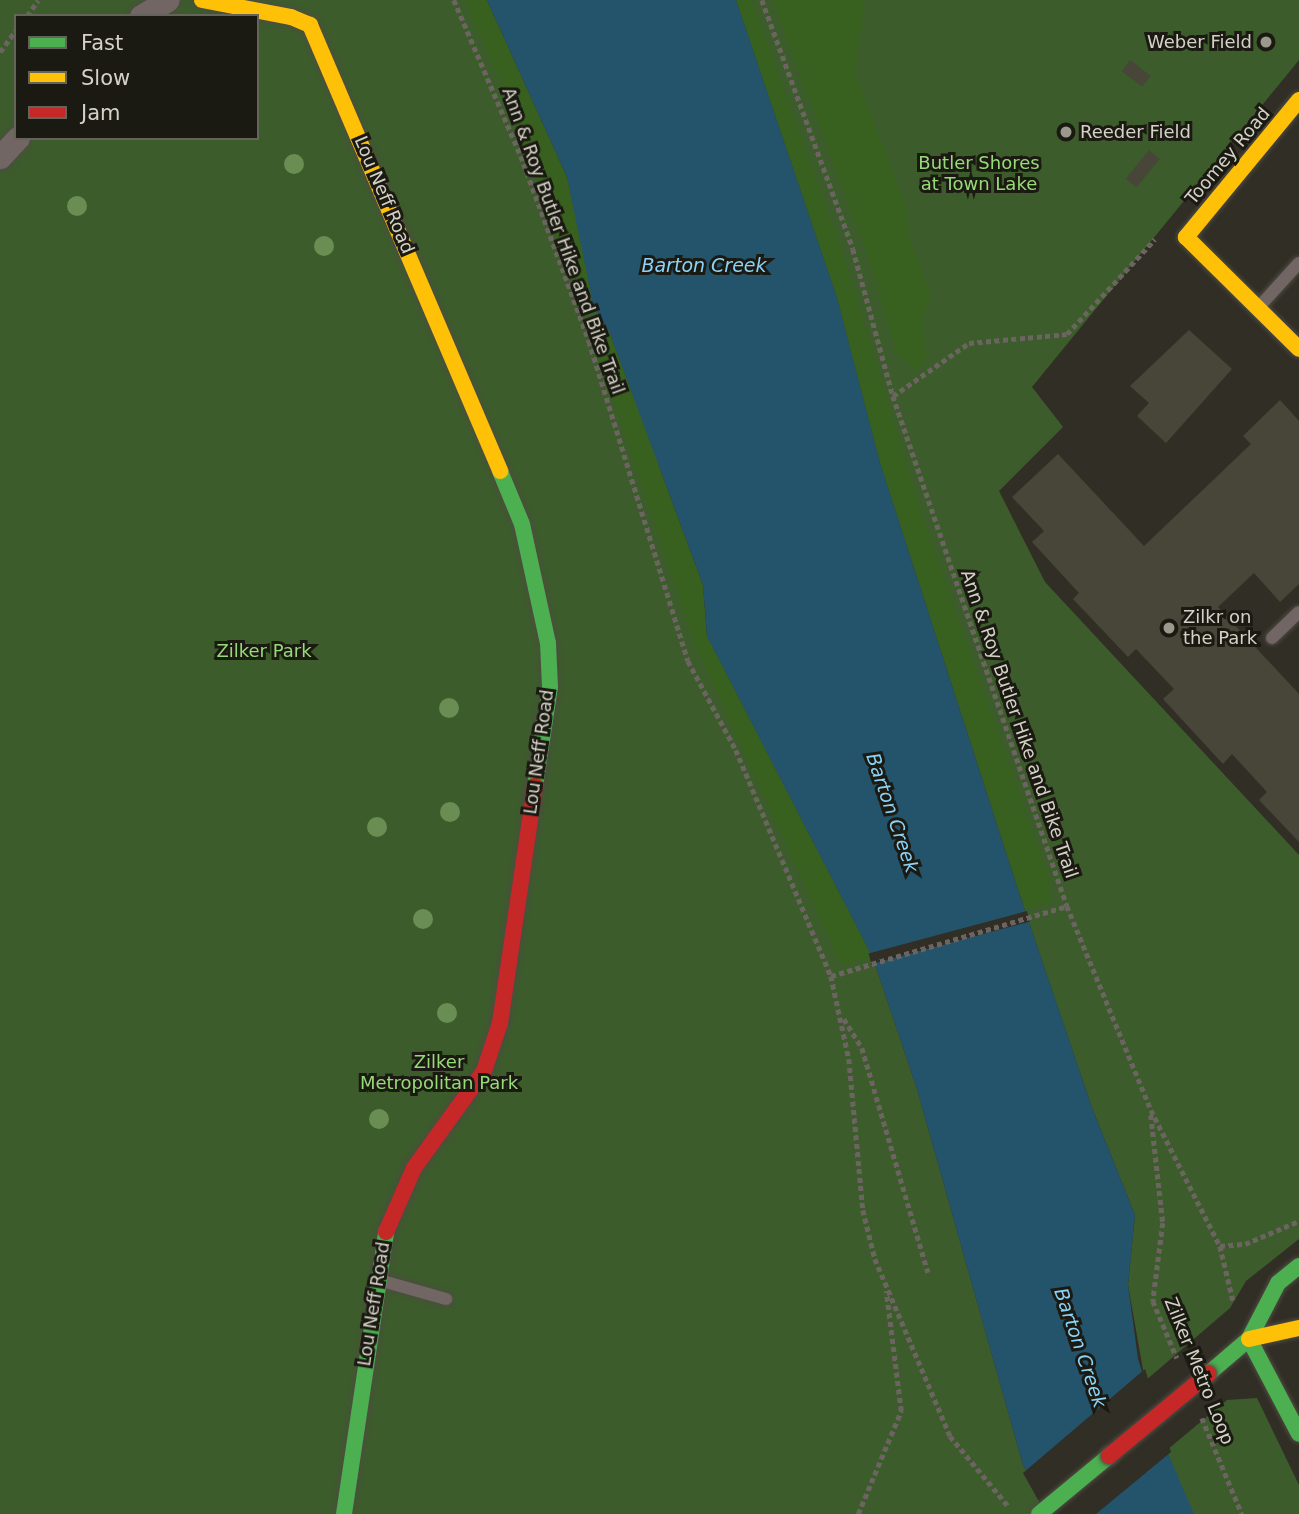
<!DOCTYPE html>
<html>
<head>
<meta charset="utf-8">
<style>
	body { margin:0 }
	#map { position:relative; width:1299px; height:1514px; overflow:hidden; background:#312e25; font-family:"DejaVu Sans",sans-serif }
	div>[style] { position:absolute }
	[style*='--x'] { left:calc(var(--x)*1px); top:calc(var(--y)*1px); width:calc(var(--w)*1px); rotate:calc(var(--a)*1deg) }
	.green>* { inset:0; background:#3d5c2c }
	.forest>* { inset:0; background:#38601f }
	.water>* { inset:0; background:#24546b }
	.pier>* { inset:0; background:#312e25; transform-origin:0 0 }
	.building>* { inset:0; background:#484638; transform-origin:0 0 }
	.path>* { height:4.5px; margin-top:-2.25px; transform-origin:0; background:repeating-linear-gradient(90deg,#6c6460 0 5px,transparent 0 8.5px) }
	.roads { filter:drop-shadow(0 0 2px #4e4b43) drop-shadow(0 0 2px #4e4b43) }
	.lane>* { height:12px; margin:-6px; padding:0 6px; transform-origin:6px; border-radius:6px; background:#726665 }
	.street>* { height:23px; margin:-11.5px; padding:0 11.5px; transform-origin:11.5px; border-radius:11.5px; background:#726665 }
	.fast>* { height:16px; margin:-8px; padding:0 8px; transform-origin:8px; border-radius:8px; background:#4caf50 }
	.slow>* { height:16px; margin:-8px; padding:0 8px; transform-origin:8px; border-radius:8px; background:#ffc107 }
	.jam>* { height:16px; margin:-8px; padding:0 8px; transform-origin:8px; border-radius:8px; background:#c62828 }
	.bridges { filter:drop-shadow(0 0 2px #4e4b43) drop-shadow(0 0 2px #4e4b43) }
	.jam-bridge>* { height:16px; margin:-8px; padding:0 8px; transform-origin:8px; border-radius:8px; background:#c62828 }
	.trees>* { width:20px; height:20px; margin:-10px; border-radius:50%; background:#698d53 }
	.dots>* { width:19px; height:19px; translate:-50% -50%; box-sizing:border-box; border:4px solid #1b1a12; border-radius:50% }
	span { translate:-50% -50%; white-space:nowrap; text-align:center; line-height:1.15; -webkit-text-stroke:6px #1b1a12; paint-order:stroke }
	.poi-label { font-size:18px; color:#d4d2c7 }
	.right { translate:-100% -50%; text-align:right }
	.left { translate:0 -50%; text-align:left }
	.street-label { font-size:18px; color:#d4d2c7 }
	.park-label { font-size:18px; color:#97da78 }
	.water-label { font-size:19px; color:#8bd2f7; font-style:italic }
	.legend { position:absolute; left:14px; top:14px; width:245px; height:126px; box-sizing:border-box; background:#1b1a12; border:2px solid #65645a; margin:0; padding:9px 12px; list-style:none; font-size:21px; color:#d4d2c7 }
	.legend li { display:flex; align-items:center; gap:14px; height:35px }
	.legend b { width:35px; border:2px solid #65645a }
</style>
</head>
<body>
<div id="map">
	<div class="green">
		<div style="clip-path:polygon(evenodd,0 0,487px 0,590px 280px,593px 304px,609px 331px,657px 459px,707px 636px,873px 958px,917px 1089px,1023px 1465px,1050px 1514px,0 1514px,0 0,16px 16px,257px 16px,257px 138px,16px 138px,16px 16px)"></div>
		<div style="clip-path:polygon(736px 0,1299px 0,1299px 60px,1032px 387px,1063px 427px,999px 491px,1045px 582px,1299px 855px,1299px 1239px,1246px 1281px,1230px 1308px,1145px 1381px,1128px 1285px,1135px 1215px,1092px 1108px,1017px 887px,880px 463px,837px 298px)"></div>
		<div style="clip-path:polygon(1257px 1398px,1299px 1485px,1299px 1514px,1090px 1514px,1227px 1400px)"></div>
	</div>
	<div class="forest">
		<div style="clip-path:polygon(464px 0,487px 0,567px 177px,590px 280px,591px 289px,586px 293px,573px 277px,508px 100px)"></div>
		<div style="clip-path:polygon(736px 0,752px 0,844px 256px,922px 514px,1047px 873px,1052px 900px,1046px 904px,1025px 909px,880px 463px,837px 298px)"></div>
		<div style="clip-path:polygon(772px 0,865px 0,855px 73px,906px 206px,911px 244px,931px 293px,923px 318px,926px 360px,916px 370px,898px 356px,865px 248px)"></div>
		<div style="clip-path:polygon(599px 319px,609px 331px,703px 585px,707px 636px,873px 958px,846px 964px,839px 960px,695px 646px,591px 333px,592px 321px)"></div>
	</div>
	<div class="water">
		<div style="clip-path:polygon(487px 0,736px 0,837px 298px,880px 463px,1017px 887px,1092px 1108px,1135px 1215px,1128px 1285px,1138px 1359px,1167px 1451px,1194px 1514px,1050px 1514px,1023px 1465px,917px 1089px,873px 958px,707px 636px,703px 585px,609px 331px,593px 304px,567px 177px)"></div>
	</div>
	<div class="pier">
		<div style="left:1027px;top:911px;width:11px;height:164px;rotate:75deg"></div>
		<div style="clip-path:polygon(1145px 1369px,1171px 1452px,1096px 1514px,1046px 1514px,1023px 1473px)"></div>
	</div>
	<div class="building">
		<div style="left:1130px;top:60px;width:26px;height:14px;rotate:37deg"></div>
		<div style="left:1149px;top:150px;width:14px;height:37px;rotate:39deg"></div>
		<div style="clip-path:polygon(1189px 330px,1232px 369px,1166px 443px,1137px 416px,1149px 403px,1130px 386px)"></div>
		<div style="clip-path:polygon(1280px 400px,1299px 421px,1299px 584px,1280px 602px,1254px 573px,1218px 607px,1299px 694px,1299px 842px,1259px 800px,1267px 792px,1232px 754px,1223px 764px,1163px 699px,1174px 689px,1136px 649px,1128px 657px,1073px 599px,1079px 593px,1032px 542px,1044px 531px,1012px 497px,1058px 454px,1144px 546px,1251px 444px,1243px 436px)"></div>
	</div>
	<div class="path">
		<div style="--x:454;--y:0;--w:170;--a:66.8"></div>
		<div style="--x:521;--y:156;--w:197;--a:69.8"></div>
		<div style="--x:589;--y:341;--w:335;--a:72.8"></div>
		<div style="--x:688;--y:661;--w:101;--a:61.7"></div>
		<div style="--x:736;--y:750;--w:245;--a:67.2"></div>
		<div style="--x:831;--y:976;--w:85;--a:77.8"></div>
		<div style="--x:849;--y:1059;--w:152;--a:84.7"></div>
		<div style="--x:863;--y:1210;--w:50;--a:76.2"></div>
		<div style="--x:875;--y:1259;--w:192;--a:67"></div>
		<div style="--x:950;--y:1436;--w:92;--a:50.3"></div>
		<div style="--x:762;--y:0;--w:265;--a:69.9"></div>
		<div style="--x:853;--y:249;--w:152;--a:74.8"></div>
		<div style="--x:893;--y:396;--w:539;--a:71.16"></div>
		<div style="--x:1067;--y:906;--w:221;--a:67.6"></div>
		<div style="--x:1151;--y:1110;--w:153;--a:63.1"></div>
		<div style="--x:1220;--y:1246;--w:56;--a:76.5"></div>
		<div style="--x:27;--y:16;--w:19;--a:-55"></div>
		<div style="--x:0;--y:52;--w:27;--a:-54"></div>
		<div style="--x:893;--y:396;--w:93;--a:-34.9"></div>
		<div style="--x:969;--y:343;--w:98;--a:-5.2"></div>
		<div style="--x:1067;--y:334;--w:129;--a:-47.2"></div>
		<div style="--x:831;--y:976;--w:246;--a:-16.5"></div>
		<div style="--x:844;--y:1019;--w:34;--a:58"></div>
		<div style="--x:862;--y:1048;--w:234;--a:73.6"></div>
		<div style="--x:1151;--y:1115;--w:109;--a:83.7"></div>
		<div style="--x:1163;--y:1223;--w:79;--a:97.3"></div>
		<div style="--x:1153;--y:1301;--w:62;--a:67.2"></div>
		<div style="--x:1220;--y:1246;--w:25;--a:-5"></div>
		<div style="--x:1245;--y:1244;--w:59;--a:-23.1"></div>
		<div style="--x:1202;--y:1418;--w:104;--a:67.4"></div>
		<div style="--x:858;--y:1514;--w:112;--a:-67.3"></div>
		<div style="--x:901;--y:1411;--w:121;--a:-97.1"></div>
	</div>
	<div class="roads">
		<div class="lane">
			<div style="--x:1258;--y:308;--w:61;--a:-47.7"></div>
			<div style="--x:1272;--y:638;--w:37;--a:-44"></div>
			<div style="--x:379;--y:1280;--w:70;--a:15.8"></div>
		</div>
		<div class="street">
			<div style="--x:141;--y:16;--w:31;--a:-31"></div>
			<div style="--x:0;--y:157;--w:26;--a:-47"></div>
		</div>
		<div class="fast">
			<div style="--x:500;--y:471;--w:57;--a:67.5"></div>
			<div style="--x:522;--y:524;--w:122;--a:77.7"></div>
			<div style="--x:548;--y:643;--w:44;--a:87.4"></div>
			<div style="--x:550;--y:687;--w:100;--a:98.6"></div>
			<div style="--x:1249;--y:1339;--w:107;--a:62.2"></div>
			<div style="--x:1208;--y:1374;--w:54;--a:-40.5"></div>
			<div style="--x:1249;--y:1339;--w:63;--a:-62.6"></div>
			<div style="--x:1278;--y:1283;--w:27;--a:-39"></div>
			<div style="--x:344;--y:1514;--w:285;--a:-81.5"></div>
			<div style="--x:1039;--y:1514;--w:91;--a:-39.6"></div>
		</div>
		<div class="slow">
			<div style="--x:202;--y:0;--w:91;--a:10.8"></div>
			<div style="--x:291;--y:17;--w:21;--a:23"></div>
			<div style="--x:310;--y:25;--w:485;--a:66.9"></div>
			<div style="--x:1299;--y:100;--w:178;--a:129.5"></div>
			<div style="--x:1186;--y:237;--w:159;--a:44.7"></div>
			<div style="--x:1249;--y:1339;--w:51;--a:-12.4"></div>
		</div>
		<div class="jam">
			<div style="--x:386;--y:1232;--w:70;--a:-66.4"></div>
			<div style="--x:414;--y:1168;--w:120;--a:-54.2"></div>
			<div style="--x:484;--y:1071;--w:51;--a:-71.6"></div>
			<div style="--x:500;--y:1023;--w:240;--a:-81.6"></div>
		</div>
	</div>
	<div class="bridges">
		<div class="jam-bridge">
			<div style="--x:1109;--y:1456;--w:129;--a:-39.6"></div>
		</div>
	</div>
	<div class="trees">
		<div style="left:294px;top:164px"></div>
		<div style="left:77px;top:206px"></div>
		<div style="left:324px;top:246px"></div>
		<div style="left:449px;top:708px"></div>
		<div style="left:450px;top:812px"></div>
		<div style="left:377px;top:827px"></div>
		<div style="left:423px;top:919px"></div>
		<div style="left:447px;top:1013px"></div>
		<div style="left:379px;top:1119px"></div>
	</div>
	<div class="dots">
		<div style="left:1266px;top:42px;background:#9b998e"></div>
		<div style="left:1066px;top:132px;background:#9b998e"></div>
		<div style="left:1169px;top:628px;background:#9b998e"></div>
	</div>
	<div class="poi-label">
		<span class="right" style="left:1252px;top:42px">Weber Field</span>
		<span class="left" style="left:1080px;top:132px">Reeder Field</span>
		<span class="left" style="left:1183px;top:628px">Zilkr on<br>the Park</span>
	</div>
	<div class="street-label">
		<span style="left:1228px;top:156px;rotate:-50deg">Toomey Road</span>
		<span style="left:384px;top:195px;rotate:67deg">Lou Neff Road</span>
		<span style="left:563px;top:241px;rotate:70deg">Ann &amp; Roy Butler Hike and Bike Trail</span>
		<span style="left:1019px;top:724px;rotate:71deg">Ann &amp; Roy Butler Hike and Bike Trail</span>
		<span style="left:539px;top:752px;rotate:-82deg">Lou Neff Road</span>
		<span style="left:374px;top:1304px;rotate:-81deg">Lou Neff Road</span>
		<span style="left:1199px;top:1371px;rotate:68deg">Zilker Metro Loop</span>
	</div>
	<div class="park-label">
		<span style="left:979px;top:174px">Butler Shores<br>at Town Lake</span>
		<span style="left:264px;top:651px">Zilker Park</span>
		<span style="left:439px;top:1073px">Zilker<br>Metropolitan Park</span>
	</div>
	<div class="water-label">
		<span style="left:704px;top:266px">Barton Creek</span>
		<span style="left:892px;top:813px;rotate:71deg">Barton Creek</span>
		<span style="left:1080px;top:1348px;rotate:71deg">Barton Creek</span>
	</div>
	<ul class="legend">
	<li><b style="height:9px;background:#4caf50"></b>Fast</li>
	<li><b style="height:9px;background:#ffc107"></b>Slow</li>
	<li><b style="height:9px;background:#c62828"></b>Jam</li>
	</ul>
</div>
</body>
</html>
